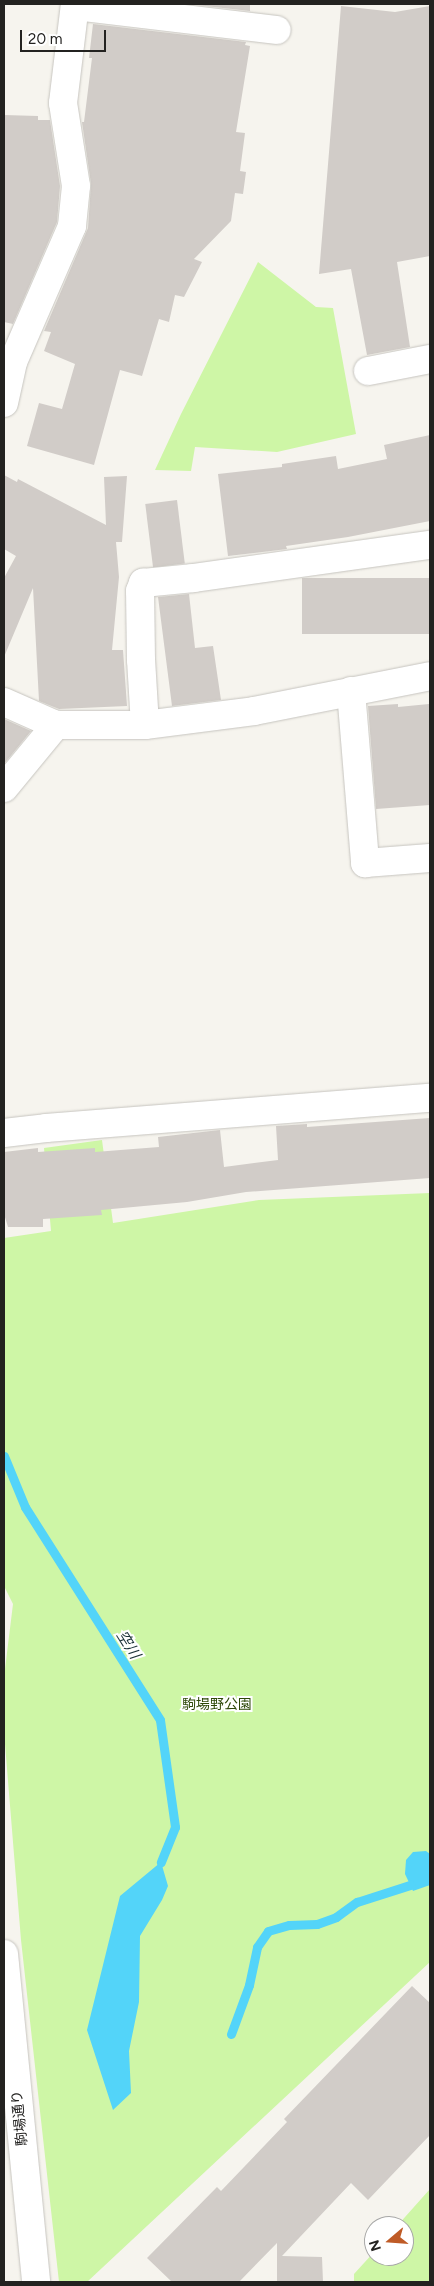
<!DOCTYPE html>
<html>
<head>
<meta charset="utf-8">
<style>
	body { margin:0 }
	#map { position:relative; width:434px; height:2286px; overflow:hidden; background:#f6f4ee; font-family:Figtree,"Noto Sans JP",sans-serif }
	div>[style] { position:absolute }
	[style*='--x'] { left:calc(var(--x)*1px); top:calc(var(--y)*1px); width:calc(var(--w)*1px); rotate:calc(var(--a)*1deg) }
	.green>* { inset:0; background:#cef6a6 }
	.water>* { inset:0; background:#53d4f9 }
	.stream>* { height:9px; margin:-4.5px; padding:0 4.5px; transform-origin:4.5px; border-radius:4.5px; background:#53d4f9 }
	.building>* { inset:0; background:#d1ccc8; transform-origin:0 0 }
	.roads { filter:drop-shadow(0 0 1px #c6c4bf) drop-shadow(0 0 1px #c6c4bf) }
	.minor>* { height:28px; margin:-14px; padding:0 14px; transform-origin:14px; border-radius:14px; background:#fff }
	.tertiary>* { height:28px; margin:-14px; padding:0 14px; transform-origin:14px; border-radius:14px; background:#fff }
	span { translate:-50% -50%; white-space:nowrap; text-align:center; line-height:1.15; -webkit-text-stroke:4px #fff; paint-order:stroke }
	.park-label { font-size:14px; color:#2d4707 }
	.street-label { font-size:14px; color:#232220 }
	.water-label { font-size:15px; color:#1a3036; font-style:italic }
	.frame { position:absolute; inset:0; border:5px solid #232220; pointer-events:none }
	.north { position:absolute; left:364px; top:2216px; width:50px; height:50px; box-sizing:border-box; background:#fff; border:1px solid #a7a7a6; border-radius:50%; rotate:252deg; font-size:14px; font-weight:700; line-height:20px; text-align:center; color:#232220 }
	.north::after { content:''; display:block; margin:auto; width:18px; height:22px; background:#bf5b26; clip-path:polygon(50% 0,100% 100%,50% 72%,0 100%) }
	.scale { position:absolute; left:20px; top:30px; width:86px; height:22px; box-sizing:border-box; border:2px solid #232220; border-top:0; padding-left:6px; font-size:15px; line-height:18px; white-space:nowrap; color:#232220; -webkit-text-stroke:4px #fff; paint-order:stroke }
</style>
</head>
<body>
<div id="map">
	<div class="green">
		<div style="clip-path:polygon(258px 262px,316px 307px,333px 308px,356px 434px,277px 452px,195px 447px,191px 471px,155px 470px,181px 414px)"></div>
		<div style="clip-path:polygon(102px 1140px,113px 1223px,259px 1200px,430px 1193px,430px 1962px,87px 2282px,59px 2282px,21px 1940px,4px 1732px,4px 1677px,13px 1604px,4px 1586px,4px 1238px,51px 1231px,44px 1148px)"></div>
		<div style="clip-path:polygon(430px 2189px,430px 2282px,354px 2282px,354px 2274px,374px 2252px,374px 2256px,404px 2256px,404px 2226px,397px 2226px)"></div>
	</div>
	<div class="water">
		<div style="clip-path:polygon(426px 1851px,430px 1854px,430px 1885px,413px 1891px,405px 1874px,406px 1860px,413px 1852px)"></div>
		<div style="clip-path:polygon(161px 1862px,168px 1886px,162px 1900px,140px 1936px,139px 2002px,129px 2051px,131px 2093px,113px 2110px,87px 2030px,120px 1896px)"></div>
	</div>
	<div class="stream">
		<div style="--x:4;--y:1456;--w:55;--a:67.6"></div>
		<div style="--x:25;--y:1507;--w:252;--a:57.6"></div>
		<div style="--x:160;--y:1720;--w:108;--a:82"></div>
		<div style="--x:175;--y:1827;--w:38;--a:112"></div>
		<div style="--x:231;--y:2034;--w:52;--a:-69.8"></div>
		<div style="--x:249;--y:1985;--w:39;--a:-78"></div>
		<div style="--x:257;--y:1947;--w:19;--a:-55"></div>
		<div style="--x:268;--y:1931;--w:22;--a:-16"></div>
		<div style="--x:289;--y:1925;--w:28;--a:-2"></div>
		<div style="--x:317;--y:1924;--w:20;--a:-20"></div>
		<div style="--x:336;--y:1917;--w:26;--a:-36"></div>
		<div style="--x:357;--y:1902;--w:56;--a:-17.8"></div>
	</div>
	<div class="building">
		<div style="clip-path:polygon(188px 4px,250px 4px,250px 11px)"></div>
		<div style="clip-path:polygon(341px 6px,395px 12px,430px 6px,430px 256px,397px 262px,410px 347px,367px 355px,351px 269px,319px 274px)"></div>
		<div style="clip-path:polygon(93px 24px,246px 42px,245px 45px,250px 46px,236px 132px,245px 133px,240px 171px,246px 172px,243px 194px,235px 193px,231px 221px,194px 259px,202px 262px,184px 297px,175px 295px,169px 322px,159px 319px,142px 376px,120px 370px,94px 465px,27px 446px,39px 403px,62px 409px,75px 364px,44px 351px,51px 332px,44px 331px,88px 228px,91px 184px,82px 122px,84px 122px,92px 58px,89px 58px)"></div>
		<div style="clip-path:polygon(4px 115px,38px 116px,38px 120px,50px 120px,60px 186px,57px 222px,13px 324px,4px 322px)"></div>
		<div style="clip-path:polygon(430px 435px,430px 521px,348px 537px,286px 546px,287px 549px,228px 556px,218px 474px,282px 467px,282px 464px,336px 456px,338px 469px,387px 459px,384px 445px)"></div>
		<div style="clip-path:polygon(4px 475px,17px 482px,18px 479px,106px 525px,104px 477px,127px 476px,122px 542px,116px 542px,119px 577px,112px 650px,123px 650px,127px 706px,59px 709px,39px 701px,33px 588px,4px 657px,4px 578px,16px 556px,4px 549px)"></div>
		<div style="left:177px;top:500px;width:64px;height:32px;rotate:83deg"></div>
		<div style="left:430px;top:578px;width:56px;height:128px;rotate:90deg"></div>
		<div style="clip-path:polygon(189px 594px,195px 648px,213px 646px,221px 700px,172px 706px,158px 597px)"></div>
		<div style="clip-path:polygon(398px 704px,398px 707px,429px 704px,430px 805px,376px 809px,368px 706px)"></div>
		<div style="clip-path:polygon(4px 719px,31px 731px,4px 764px)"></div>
		<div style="clip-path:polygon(430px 1118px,430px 1178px,246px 1192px,187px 1202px,101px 1210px,102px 1215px,43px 1219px,43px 1227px,8px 1227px,4px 1214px,4px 1152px,38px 1148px,38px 1152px,95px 1148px,95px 1152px,159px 1147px,158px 1137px,220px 1130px,224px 1167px,278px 1160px,276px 1126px,307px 1124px,307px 1127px)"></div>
		<div style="clip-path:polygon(412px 1986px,430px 2003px,430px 2135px,368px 2200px,351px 2183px,282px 2256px,322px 2257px,323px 2282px,277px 2282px,277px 2243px,239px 2282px,172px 2282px,147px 2258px,217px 2187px,221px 2191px,287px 2122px,284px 2119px)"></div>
	</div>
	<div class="roads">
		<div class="minor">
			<div style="--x:75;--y:6;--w:203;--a:6.8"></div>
			<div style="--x:368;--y:371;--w:63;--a:-11"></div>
			<div style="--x:4;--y:403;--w:42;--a:-77.6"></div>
			<div style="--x:13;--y:362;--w:148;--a:-66.5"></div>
			<div style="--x:72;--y:226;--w:40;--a:-84.3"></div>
			<div style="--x:76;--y:186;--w:84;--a:-98.9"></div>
			<div style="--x:63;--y:103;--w:100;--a:-83.1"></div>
			<div style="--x:351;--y:691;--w:173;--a:85.3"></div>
			<div style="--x:365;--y:863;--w:65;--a:-4.4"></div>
			<div style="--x:4;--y:702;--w:57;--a:23.9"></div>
			<div style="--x:56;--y:725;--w:89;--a:0"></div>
			<div style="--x:145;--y:725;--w:110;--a:-7.3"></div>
			<div style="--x:254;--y:711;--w:179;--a:-11.2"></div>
			<div style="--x:145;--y:725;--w:65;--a:-93.5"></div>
			<div style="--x:141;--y:660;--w:69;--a:-90.8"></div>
			<div style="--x:140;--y:591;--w:9;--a:-69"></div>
			<div style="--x:143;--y:583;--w:51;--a:-5.6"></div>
			<div style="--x:194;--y:578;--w:238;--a:-8"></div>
			<div style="--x:4;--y:788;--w:82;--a:-50.5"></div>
			<div style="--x:4;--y:1133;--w:42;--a:-6.8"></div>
			<div style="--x:46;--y:1128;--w:385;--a:-4.5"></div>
		</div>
		<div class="tertiary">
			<div style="--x:4;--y:1954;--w:330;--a:84.4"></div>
		</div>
	</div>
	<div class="park-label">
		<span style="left:217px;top:1705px">駒場野公園</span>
	</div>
	<div class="street-label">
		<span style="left:20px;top:2118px;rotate:-96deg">駒場通り</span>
	</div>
	<div class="water-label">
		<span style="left:128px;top:1645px;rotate:58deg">空川</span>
	</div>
	<div class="frame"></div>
	<div class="north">N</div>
	<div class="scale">20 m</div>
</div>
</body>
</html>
